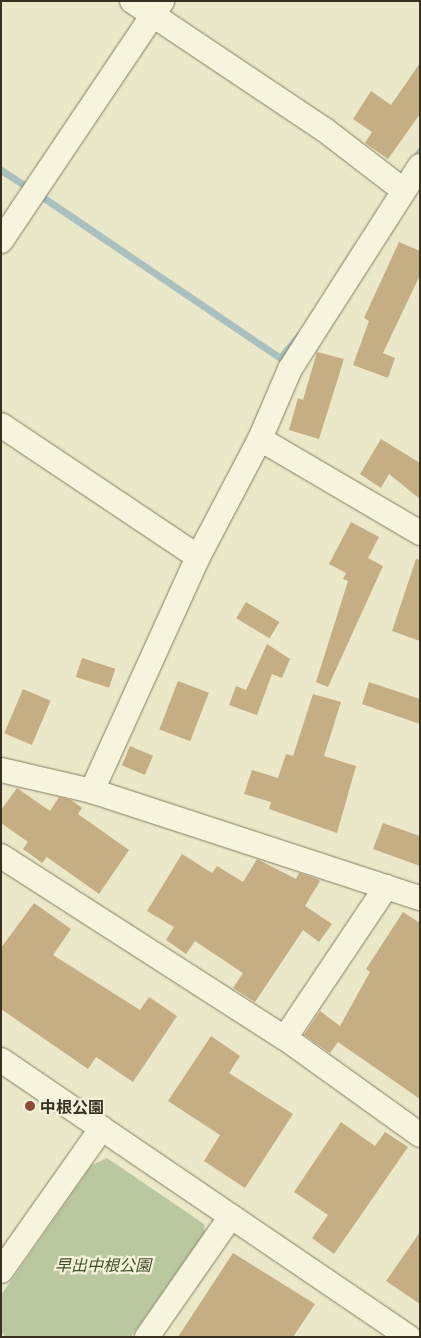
<!DOCTYPE html>
<html>
<head>
<meta charset="utf-8">
<style>
	body { margin:0 }
	#map { position:relative; width:421px; height:1338px; overflow:hidden; background:#ebe8ca; font-family:Georgia,"Noto Sans JP",serif }
	div>[style] { position:absolute }
	[style*='--x'] { left:calc(var(--x)*1px); top:calc(var(--y)*1px); width:calc(var(--w)*1px); rotate:calc(var(--a)*1deg) }
	.green>* { inset:0; background:#bac89f }
	.stream>* { height:7px; margin:-3.5px; padding:0 3.5px; transform-origin:3.5px; border-radius:3.5px; background:#aac0be }
	.building>* { inset:0; background:#c5ad84; transform-origin:0 0 }
	.roads { filter:drop-shadow(0 0 1px #867c60) drop-shadow(0 0 1px #867c60) }
	.minor>* { height:24px; margin:-12px; padding:0 12px; transform-origin:12px; border-radius:12px; background:#f6f4dd }
	.dots>* { width:14px; height:14px; translate:-50% -50%; box-sizing:border-box; border:2px solid #f3f1d9; border-radius:50% }
	span { translate:-50% -50%; white-space:nowrap; text-align:center; line-height:1.15; -webkit-text-stroke:4.5px #f3f1d9; paint-order:stroke }
	.poi-label { font-size:16px; color:#383122; font-weight:700 }
	.left { translate:0 -50%; text-align:left }
	.park-label { font-size:16px; color:#40522b; font-style:italic }
	.frame { position:absolute; inset:0; border:2px solid #383122; pointer-events:none }
</style>
</head>
<body>
<div id="map">
	<div class="green">
		<div style="clip-path:polygon(107px 1158px,204px 1224px,205px 1232px,131px 1337px,5px 1337px,1px 1330px,1px 1295px,92px 1165px)"></div>
	</div>
	<div class="stream">
		<div style="--x:413;--y:162;--w:13;--a:-58"></div>
		<div style="--x:1;--y:170;--w:35;--a:33"></div>
		<div style="--x:38;--y:194;--w:292;--a:34.1"></div>
		<div style="--x:280;--y:358;--w:30;--a:-50"></div>
	</div>
	<div class="building">
		<div style="clip-path:polygon(420px 63px,420px 114px,388px 159px,365px 143px,372px 132px,353px 119px,371px 91px,391px 105px)"></div>
		<div style="clip-path:polygon(399px 242px,420px 251px,420px 275px,383px 353px,395px 358px,388px 378px,353px 365px,369px 321px,364px 318px)"></div>
		<div style="clip-path:polygon(317px 352px,344px 359px,319px 439px,289px 430px,298px 398px,303px 400px)"></div>
		<div style="clip-path:polygon(381px 439px,420px 463px,420px 499px,389px 474px,381px 488px,360px 474px)"></div>
		<div style="clip-path:polygon(351px 522px,379px 537px,368px 558px,383px 566px,328px 687px,316px 682px,348px 581px,343px 579px,346px 573px,329px 564px)"></div>
		<div style="clip-path:polygon(416px 559px,420px 560px,420px 641px,392px 631px)"></div>
		<div style="left:246px;top:602px;width:39px;height:19px;rotate:31deg"></div>
		<div style="clip-path:polygon(267px 644px,290px 659px,282px 678px,272px 674px,257px 715px,229px 705px,236px 686px,246px 690px)"></div>
		<div style="left:82px;top:658px;width:35px;height:20px;rotate:18deg"></div>
		<div style="left:178px;top:681px;width:33px;height:52px;rotate:21deg"></div>
		<div style="clip-path:polygon(369px 682px,420px 699px,420px 724px,362px 704px)"></div>
		<div style="left:23px;top:689px;width:30px;height:48px;rotate:23deg"></div>
		<div style="clip-path:polygon(313px 694px,341px 702px,324px 756px,356px 766px,337px 833px,269px 809px,271px 802px,244px 794px,252px 770px,278px 778px,286px 754px,293px 756px)"></div>
		<div style="left:130px;top:746px;width:25px;height:21px;rotate:23deg"></div>
		<div style="clip-path:polygon(17px 788px,50px 811px,59px 797px,71px 800px,82px 808px,78px 814px,129px 850px,99px 894px,47px 857px,42px 863px,23px 849px,28px 842px,1px 823px,1px 810px)"></div>
		<div style="clip-path:polygon(383px 823px,420px 836px,420px 866px,373px 849px)"></div>
		<div style="clip-path:polygon(182px 854px,212px 873px,217px 866px,243px 882px,257px 859px,296px 879px,299px 873px,317px 879px,320px 881px,305px 906px,332px 924px,319px 942px,303px 930px,255px 1002px,233px 988px,243px 973px,195px 941px,186px 954px,166px 940px,174px 927px,147px 911px)"></div>
		<div style="clip-path:polygon(34px 903px,71px 929px,53px 955px,140px 1010px,149px 997px,177px 1016px,133px 1082px,96px 1057px,88px 1069px,1px 1009px,1px 948px)"></div>
		<div style="clip-path:polygon(403px 912px,420px 923px,420px 1099px,338px 1042px,330px 1053px,304px 1035px,320px 1011px,340px 1026px,370px 972px,366px 969px)"></div>
		<div style="clip-path:polygon(211px 1036px,240px 1056px,229px 1073px,293px 1114px,245px 1188px,204px 1161px,220px 1135px,168px 1101px)"></div>
		<div style="clip-path:polygon(341px 1122px,375px 1146px,385px 1132px,408px 1147px,334px 1254px,312px 1238px,328px 1215px,294px 1192px)"></div>
		<div style="clip-path:polygon(420px 1232px,420px 1304px,386px 1281px)"></div>
		<div style="clip-path:polygon(233px 1253px,315px 1304px,293px 1337px,178px 1337px)"></div>
	</div>
	<div class="roads">
		<div class="minor">
			<div style="--x:132;--y:1;--w:232;--a:33.8"></div>
			<div style="--x:325;--y:130;--w:98;--a:37.6"></div>
			<div style="--x:1;--y:241;--w:289;--a:-56.1"></div>
			<div style="--x:1;--y:425;--w:237;--a:33.8"></div>
			<div style="--x:198;--y:557;--w:257;--a:114.4"></div>
			<div style="--x:260;--y:439;--w:186;--a:30.4"></div>
			<div style="--x:198;--y:557;--w:133;--a:-62.3"></div>
			<div style="--x:260;--y:439;--w:76;--a:-66.8"></div>
			<div style="--x:290;--y:369;--w:241;--a:-57.4"></div>
			<div style="--x:1;--y:770;--w:93;--a:13"></div>
			<div style="--x:92;--y:791;--w:345;--a:18.1"></div>
			<div style="--x:1;--y:856;--w:337;--a:32.7"></div>
			<div style="--x:285;--y:1038;--w:166;--a:35.7"></div>
			<div style="--x:285;--y:1038;--w:182;--a:-56.2"></div>
			<div style="--x:1;--y:1060;--w:493;--a:34.2"></div>
			<div style="--x:1;--y:1271;--w:175;--a:-54.8"></div>
			<div style="--x:147;--y:1337;--w:147;--a:-55.2"></div>
		</div>
	</div>
	<div class="dots">
		<div style="left:30px;top:1106px;background:#8f4936"></div>
	</div>
	<div class="poi-label">
		<span class="left" style="left:40px;top:1106px">中根公園</span>
	</div>
	<div class="park-label">
		<span style="left:103px;top:1264px">早出中根公園</span>
	</div>
	<div class="frame"></div>
</div>
</body>
</html>
